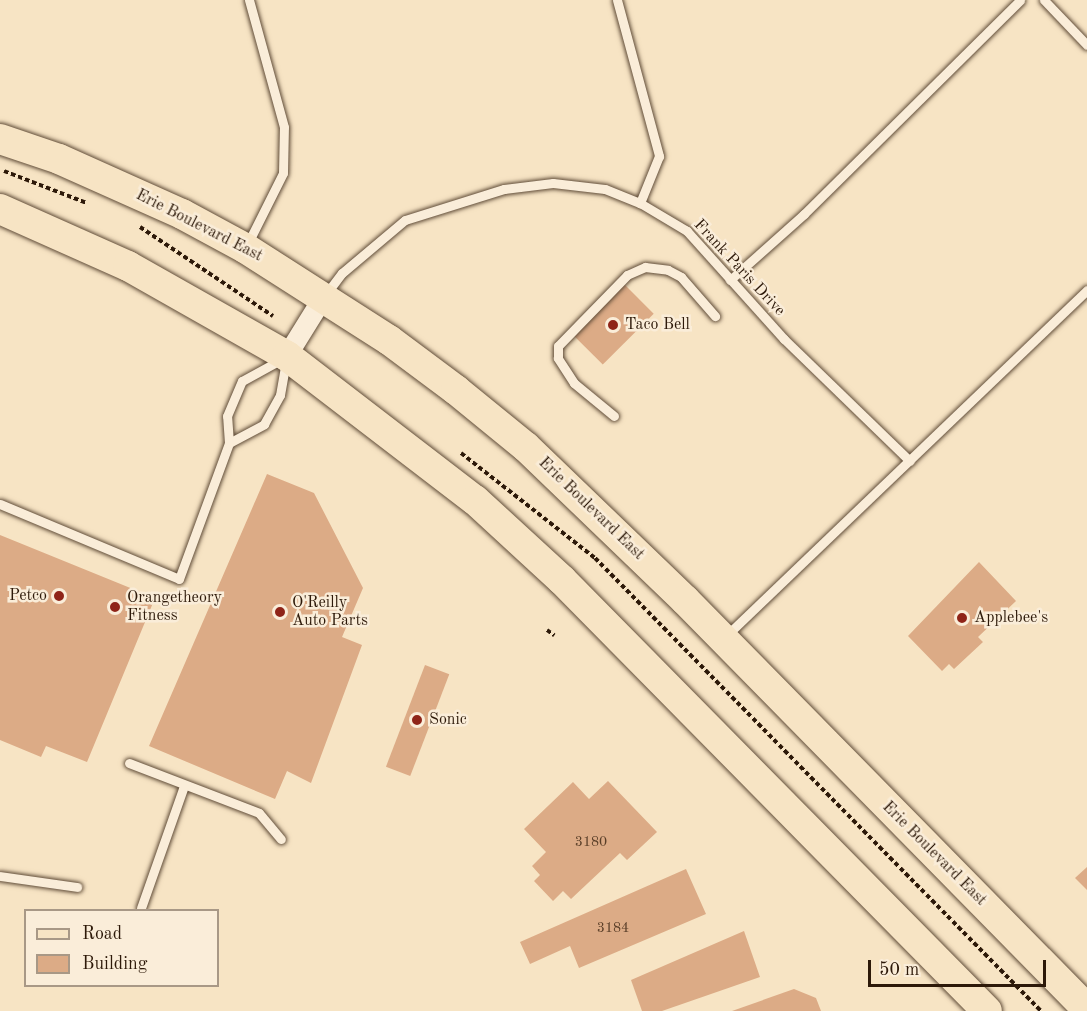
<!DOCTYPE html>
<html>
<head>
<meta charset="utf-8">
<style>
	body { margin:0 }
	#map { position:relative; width:1087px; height:1011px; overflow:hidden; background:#f7e4c4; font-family:"Old Standard TT",serif }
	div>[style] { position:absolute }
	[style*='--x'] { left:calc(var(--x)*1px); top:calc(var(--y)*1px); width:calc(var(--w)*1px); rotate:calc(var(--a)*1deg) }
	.building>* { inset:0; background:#dcab86; transform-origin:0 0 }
	.path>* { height:4px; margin-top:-2px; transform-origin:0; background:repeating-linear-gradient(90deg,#2d1909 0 4.5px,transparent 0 7.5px) }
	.roads { filter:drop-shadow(0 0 2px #604c38) drop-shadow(0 0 2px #604c38) }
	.service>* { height:9px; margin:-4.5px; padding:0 4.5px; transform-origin:4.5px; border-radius:4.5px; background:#faedd9 }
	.minor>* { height:20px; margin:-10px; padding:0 10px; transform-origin:10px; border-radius:10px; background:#faedd9 }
	.primary>* { height:30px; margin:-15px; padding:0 15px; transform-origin:15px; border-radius:15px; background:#f7e4c4 }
	.dots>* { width:16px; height:16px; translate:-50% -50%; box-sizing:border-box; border:3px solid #faedd9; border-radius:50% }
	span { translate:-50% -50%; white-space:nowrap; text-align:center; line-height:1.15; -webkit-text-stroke:5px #faedd9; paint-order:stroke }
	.number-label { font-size:14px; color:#593e28 }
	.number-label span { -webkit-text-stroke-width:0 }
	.street-label { font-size:16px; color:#2d1909 }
	.poi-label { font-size:16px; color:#2d1909 }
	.left { translate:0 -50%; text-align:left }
	.right { translate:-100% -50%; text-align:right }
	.legend { position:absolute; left:24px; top:909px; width:195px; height:78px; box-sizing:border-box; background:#faedd9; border:2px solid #a89886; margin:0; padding:8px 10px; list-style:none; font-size:18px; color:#2d1909 }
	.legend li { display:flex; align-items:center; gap:12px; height:30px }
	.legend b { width:30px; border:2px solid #a89886 }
	.scale { position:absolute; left:868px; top:960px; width:178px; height:27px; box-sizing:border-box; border:3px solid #2d1909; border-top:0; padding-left:8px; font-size:18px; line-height:21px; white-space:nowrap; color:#2d1909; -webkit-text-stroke:4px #faedd9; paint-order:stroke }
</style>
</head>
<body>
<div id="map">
	<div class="building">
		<div style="left:624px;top:284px;width:42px;height:72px;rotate:45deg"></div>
		<div style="clip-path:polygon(267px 474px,314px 493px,363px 588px,342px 637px,362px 645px,311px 783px,287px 771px,275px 799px,149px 746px)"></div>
		<div style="clip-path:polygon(0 535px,155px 598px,87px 762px,46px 746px,41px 757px,0 740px)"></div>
		<div style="clip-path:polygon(979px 562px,1016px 601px,978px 637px,983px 642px,954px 669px,949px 664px,942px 671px,908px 636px)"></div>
		<div style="left:425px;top:665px;width:26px;height:109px;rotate:21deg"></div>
		<div style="clip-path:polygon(608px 781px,657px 832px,627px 860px,620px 853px,571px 899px,563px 891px,553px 901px,534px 881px,540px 875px,532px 866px,546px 852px,524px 829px,573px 782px,589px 799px)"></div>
		<div style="clip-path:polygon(1087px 867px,1087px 890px,1075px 878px)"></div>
		<div style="clip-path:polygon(686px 869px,706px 914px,579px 968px,570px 946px,530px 964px,520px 942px)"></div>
		<div style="clip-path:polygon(744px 931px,760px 977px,662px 1011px,642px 1011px,631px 980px)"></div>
		<div style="clip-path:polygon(794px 989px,816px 998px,821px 1011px,732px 1011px)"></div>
	</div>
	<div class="path">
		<div style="--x:4;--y:171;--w:89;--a:21.1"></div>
		<div style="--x:140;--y:227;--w:160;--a:33.8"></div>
		<div style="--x:461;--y:453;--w:170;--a:38.1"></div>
		<div style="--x:595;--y:558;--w:636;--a:45.45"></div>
		<div style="--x:547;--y:630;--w:9;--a:36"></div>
	</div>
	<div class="roads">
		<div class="service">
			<div style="--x:617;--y:0;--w:162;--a:74.9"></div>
			<div style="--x:659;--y:156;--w:51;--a:112"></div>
			<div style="--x:1044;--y:0;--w:62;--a:46.3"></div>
			<div style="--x:248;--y:243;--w:78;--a:-63.4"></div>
			<div style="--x:283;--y:173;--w:46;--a:-88.8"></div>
			<div style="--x:284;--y:127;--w:132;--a:-105.4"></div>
			<div style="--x:730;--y:280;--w:99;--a:-41.7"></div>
			<div style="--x:804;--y:214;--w:304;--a:-44.7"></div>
			<div style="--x:326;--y:294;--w:26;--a:-53"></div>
			<div style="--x:342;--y:273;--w:82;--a:-40.1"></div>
			<div style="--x:405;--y:220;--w:104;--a:-17.4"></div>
			<div style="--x:504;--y:189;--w:49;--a:-7"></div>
			<div style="--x:553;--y:183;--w:52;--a:6.6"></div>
			<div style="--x:605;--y:189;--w:38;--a:22"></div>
			<div style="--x:640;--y:203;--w:55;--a:30.8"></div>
			<div style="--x:687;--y:231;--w:145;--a:48.1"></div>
			<div style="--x:784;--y:339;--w:175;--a:44.1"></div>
			<div style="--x:614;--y:416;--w:52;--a:-140.5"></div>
			<div style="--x:574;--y:383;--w:30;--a:-123"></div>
			<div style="--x:558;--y:358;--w:12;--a:-90"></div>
			<div style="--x:558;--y:346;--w:99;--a:-45.8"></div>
			<div style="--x:627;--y:275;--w:20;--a:-24"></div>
			<div style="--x:645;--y:267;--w:23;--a:7"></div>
			<div style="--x:668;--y:270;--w:15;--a:28"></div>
			<div style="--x:681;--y:277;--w:52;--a:48.9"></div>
			<div style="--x:229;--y:443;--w:40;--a:-28"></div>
			<div style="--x:264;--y:424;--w:33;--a:-61"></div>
			<div style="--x:280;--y:395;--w:35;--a:-80"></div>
			<div style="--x:0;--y:504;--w:194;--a:22.7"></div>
			<div style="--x:179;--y:579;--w:145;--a:-69.8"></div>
			<div style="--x:229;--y:443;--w:27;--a:-94"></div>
			<div style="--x:227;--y:416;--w:38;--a:-67"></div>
			<div style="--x:242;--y:381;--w:46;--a:-28.8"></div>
			<div style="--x:726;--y:636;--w:500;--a:-43.78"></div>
			<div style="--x:129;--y:763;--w:139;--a:21"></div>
			<div style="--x:259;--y:813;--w:34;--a:50"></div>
			<div style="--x:0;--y:876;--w:78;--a:8.1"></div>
			<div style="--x:141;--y:908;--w:129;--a:-70.6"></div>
		</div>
		<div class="minor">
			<div style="--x:287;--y:356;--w:68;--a:-58.2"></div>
		</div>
		<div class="primary">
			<div style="--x:0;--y:139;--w:62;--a:18.7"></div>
			<div style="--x:59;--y:159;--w:135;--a:24.1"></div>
			<div style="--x:182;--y:214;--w:72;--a:28.4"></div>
			<div style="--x:245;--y:248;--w:171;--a:32.6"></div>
			<div style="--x:389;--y:340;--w:84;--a:36.7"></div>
			<div style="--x:456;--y:390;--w:90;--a:39.2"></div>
			<div style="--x:526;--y:447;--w:221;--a:43.9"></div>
			<div style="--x:685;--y:600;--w:573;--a:45.49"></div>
			<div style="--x:0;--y:209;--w:140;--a:24"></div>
			<div style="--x:128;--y:266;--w:183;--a:29.5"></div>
			<div style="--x:287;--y:356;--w:237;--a:37.5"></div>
			<div style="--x:475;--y:500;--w:118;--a:42.6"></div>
			<div style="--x:562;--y:580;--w:605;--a:45.4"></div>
		</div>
	</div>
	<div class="dots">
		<div style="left:613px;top:325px;background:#8f2418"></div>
		<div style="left:59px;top:596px;background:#8f2418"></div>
		<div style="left:115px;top:607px;background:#8f2418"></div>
		<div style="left:280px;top:612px;background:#8f2418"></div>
		<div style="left:962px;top:618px;background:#8f2418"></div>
		<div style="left:417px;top:720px;background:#8f2418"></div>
	</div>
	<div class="number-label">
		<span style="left:591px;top:842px">3180</span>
		<span style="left:613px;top:928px">3184</span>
	</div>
	<div class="street-label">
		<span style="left:199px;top:226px;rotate:27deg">Erie Boulevard East</span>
		<span style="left:739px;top:268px;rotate:47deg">Frank Paris Drive</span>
		<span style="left:591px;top:509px;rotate:44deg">Erie Boulevard East</span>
		<span style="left:934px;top:854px;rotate:45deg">Erie Boulevard East</span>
	</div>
	<div class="poi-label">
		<span class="left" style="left:625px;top:325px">Taco Bell</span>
		<span class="right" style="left:47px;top:596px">Petco</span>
		<span class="left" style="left:127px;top:607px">Orangetheory<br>Fitness</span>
		<span class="left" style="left:292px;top:612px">O'Reilly<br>Auto Parts</span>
		<span class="left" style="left:974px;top:618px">Applebee's</span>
		<span class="left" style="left:429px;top:720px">Sonic</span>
	</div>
	<ul class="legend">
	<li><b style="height:8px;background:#f7e4c4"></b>Road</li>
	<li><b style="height:16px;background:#dcab86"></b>Building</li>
	</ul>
	<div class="scale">50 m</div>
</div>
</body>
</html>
